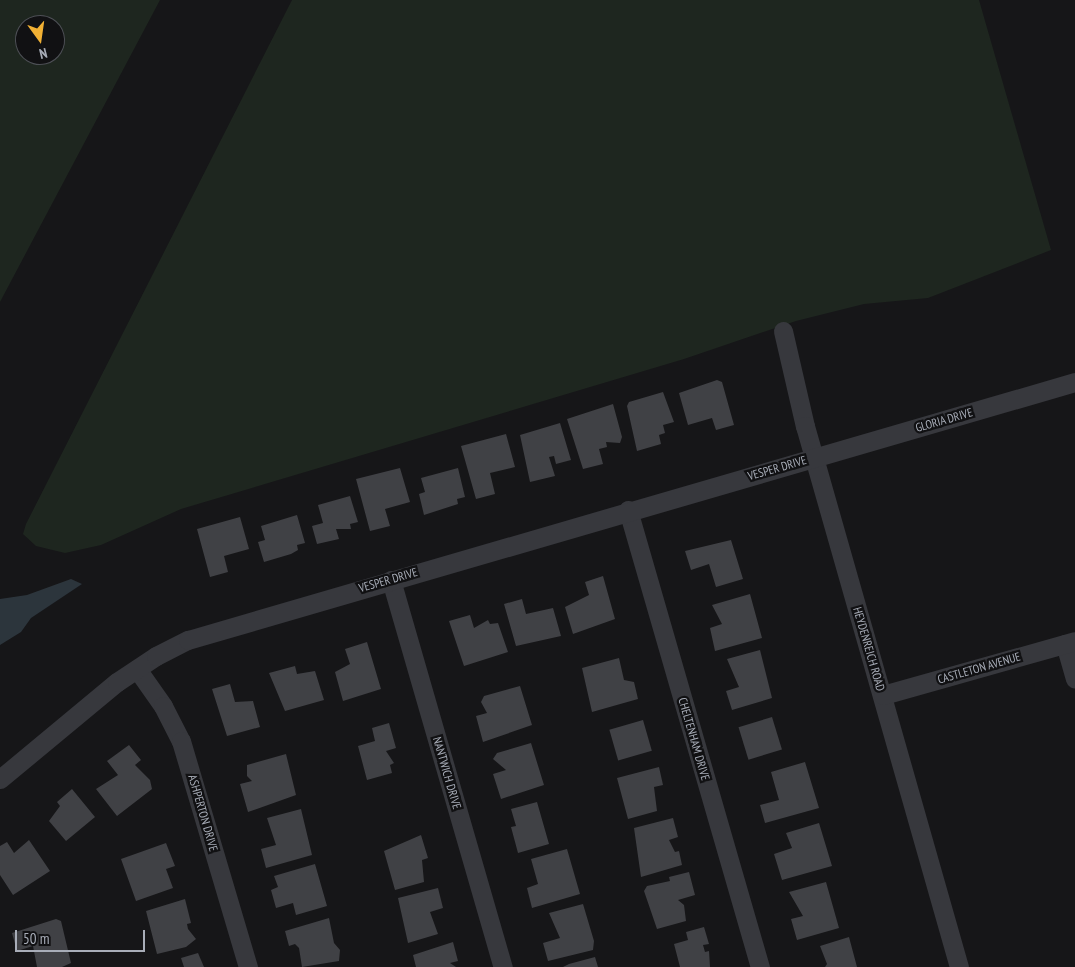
<!DOCTYPE html>
<html>
<head>
<meta charset="utf-8">
<style>
	body { margin:0 }
	#map { position:relative; width:1075px; height:967px; overflow:hidden; background:#161618; font-family:"PT Sans Narrow",sans-serif }
	div>[style] { position:absolute }
	[style*='--x'] { left:calc(var(--x)*1px); top:calc(var(--y)*1px); width:calc(var(--w)*1px); rotate:calc(var(--a)*1deg) }
	.green>* { inset:0; background:#1e261f }
	.water>* { inset:0; background:#2c353c }
	.building>* { inset:0; background:#404145; transform-origin:0 0 }
	.street>* { height:19px; margin:-9.5px; padding:0 9.5px; transform-origin:9.5px; border-radius:9.5px; background:#37383d }
	span { translate:-50% -50%; white-space:nowrap; text-align:center; line-height:1.15; -webkit-text-stroke:4.5px #111113; paint-order:stroke }
	.street-label { font-size:12px; color:#a8adb8 }
	.north { position:absolute; left:15px; top:15px; width:50px; height:50px; box-sizing:border-box; background:#111113; border:1px solid #4d4f55; border-radius:50%; rotate:166deg; font-size:14px; font-weight:700; line-height:20px; text-align:center; color:#a8adb8 }
	.north::after { content:''; display:block; margin:auto; width:18px; height:22px; background:#f2b134; clip-path:polygon(50% 0,100% 100%,50% 72%,0 100%) }
	.scale { position:absolute; left:15px; top:930px; width:130px; height:22px; box-sizing:border-box; border:2px solid #a8adb8; border-top:0; padding-left:6px; font-size:15px; line-height:18px; white-space:nowrap; color:#a8adb8; -webkit-text-stroke:4px #111113; paint-order:stroke }
</style>
</head>
<body>
<div id="map">
	<div class="green">
		<div style="clip-path:polygon(evenodd,0 0,160px 0,0 302px,0 0,25px 25px,55px 25px,55px 55px,25px 55px,25px 25px)"></div>
		<div style="clip-path:polygon(292px 0,979px 0,1051px 250px,928px 298px,864px 304px,796px 321px,684px 359px,181px 509px,101px 545px,65px 553px,36px 546px,23px 534px,26px 524px)"></div>
	</div>
	<div class="water">
		<div style="clip-path:polygon(71px 579px,82px 584px,31px 618px,21px 632px,0 645px,0 599px,27px 595px)"></div>
	</div>
	<div class="building">
		<div style="clip-path:polygon(717px 380px,722px 382px,734px 425px,716px 430px,712px 418px,688px 425px,679px 393px)"></div>
		<div style="clip-path:polygon(663px 392px,674px 422px,663px 425px,665px 433px,659px 435px,661px 444px,637px 451px,627px 406px,629px 402px)"></div>
		<div style="clip-path:polygon(613px 404px,622px 437px,620px 443px,606px 442px,607px 447px,599px 449px,603px 464px,583px 469px,567px 419px)"></div>
		<div style="clip-path:polygon(560px 423px,571px 460px,556px 464px,554px 456px,549px 457px,555px 476px,530px 482px,520px 435px)"></div>
		<div style="clip-path:polygon(506px 434px,515px 467px,490px 473px,495px 494px,476px 499px,461px 446px)"></div>
		<div style="clip-path:polygon(400px 468px,410px 502px,385px 509px,390px 526px,370px 531px,356px 479px)"></div>
		<div style="clip-path:polygon(458px 468px,465px 497px,457px 499px,458px 504px,424px 515px,419px 494px,425px 492px,421px 478px)"></div>
		<div style="clip-path:polygon(350px 496px,358px 522px,350px 524px,351px 529px,336px 529px,339px 539px,317px 544px,312px 526px,323px 523px,318px 505px)"></div>
		<div style="clip-path:polygon(297px 515px,305px 543px,297px 545px,298px 550px,291px 554px,264px 562px,258px 542px,265px 540px,261px 526px)"></div>
		<div style="clip-path:polygon(240px 517px,249px 549px,224px 556px,228px 572px,210px 577px,197px 529px)"></div>
		<div style="clip-path:polygon(731px 540px,743px 579px,716px 587px,709px 564px,691px 570px,685px 551px)"></div>
		<div style="clip-path:polygon(603px 576px,615px 619px,573px 634px,565px 607px,589px 595px,585px 582px)"></div>
		<div style="clip-path:polygon(750px 594px,762px 638px,715px 651px,710px 628px,722px 624px,712px 605px)"></div>
		<div style="clip-path:polygon(522px 599px,526px 614px,553px 608px,561px 636px,516px 646px,504px 604px)"></div>
		<div style="clip-path:polygon(470px 615px,474px 628px,488px 620px,490px 624px,498px 623px,508px 652px,464px 666px,449px 621px)"></div>
		<div style="clip-path:polygon(367px 642px,381px 689px,343px 701px,335px 672px,350px 664px,345px 649px)"></div>
		<div style="clip-path:polygon(760px 650px,772px 698px,732px 710px,726px 691px,739px 687px,727px 659px)"></div>
		<div style="clip-path:polygon(619px 658px,624px 680px,634px 682px,638px 699px,592px 712px,582px 668px)"></div>
		<div style="clip-path:polygon(295px 666px,297px 674px,315px 671px,324px 700px,285px 711px,269px 673px)"></div>
		<div style="clip-path:polygon(230px 684px,235px 702px,253px 701px,260px 727px,227px 736px,212px 689px)"></div>
		<div style="clip-path:polygon(520px 686px,532px 725px,483px 742px,476px 716px,487px 713px,481px 702px,484px 696px)"></div>
		<div style="left:772px;top:717px;width:34px;height:35px;rotate:73deg"></div>
		<div style="left:643px;top:720px;width:32px;height:35px;rotate:74deg"></div>
		<div style="clip-path:polygon(389px 723px,396px 748px,386px 751px,394px 763px,390px 765px,392px 773px,367px 780px,358px 746px,375px 741px,372px 728px)"></div>
		<div style="clip-path:polygon(531px 743px,544px 785px,501px 799px,493px 774px,506px 770px,493px 759px,497px 753px)"></div>
		<div style="clip-path:polygon(129px 745px,141px 760px,135px 765px,150px 780px,152px 789px,117px 816px,96px 789px,118px 775px,107px 761px)"></div>
		<div style="clip-path:polygon(286px 754px,296px 795px,248px 812px,240px 784px,252px 781px,247px 776px,247px 765px)"></div>
		<div style="clip-path:polygon(805px 762px,819px 808px,765px 823px,760px 805px,779px 800px,771px 772px)"></div>
		<div style="clip-path:polygon(659px 767px,663px 785px,654px 787px,657px 811px,628px 819px,617px 778px)"></div>
		<div style="clip-path:polygon(72px 789px,95px 817px,66px 841px,49px 821px,60px 806px,57px 802px)"></div>
		<div style="clip-path:polygon(537px 802px,549px 844px,518px 853px,511px 827px,516px 826px,511px 809px)"></div>
		<div style="clip-path:polygon(301px 809px,312px 855px,266px 868px,261px 849px,276px 845px,267px 818px)"></div>
		<div style="clip-path:polygon(673px 818px,678px 837px,669px 840px,675px 852px,679px 851px,682px 865px,641px 877px,634px 828px)"></div>
		<div style="clip-path:polygon(819px 823px,832px 866px,782px 880px,774px 854px,792px 848px,786px 833px)"></div>
		<div style="clip-path:polygon(421px 835px,428px 858px,422px 860px,424px 882px,395px 890px,384px 851px)"></div>
		<div style="clip-path:polygon(29px 840px,50px 871px,13px 895px,0 875px,0 846px,7px 842px,14px 853px)"></div>
		<div style="clip-path:polygon(166px 843px,175px 866px,166px 869px,173px 888px,136px 901px,121px 859px)"></div>
		<div style="clip-path:polygon(567px 849px,580px 894px,532px 908px,527px 888px,538px 884px,531px 859px)"></div>
		<div style="clip-path:polygon(315px 864px,327px 906px,296px 915px,293px 903px,276px 908px,271px 890px,278px 887px,274px 876px)"></div>
		<div style="clip-path:polygon(689px 872px,695px 895px,678px 900px,684px 905px,686px 921px,657px 929px,644px 891px,647px 886px,670px 881px,669px 877px)"></div>
		<div style="clip-path:polygon(826px 882px,839px 928px,797px 940px,791px 919px,803px 916px,789px 892px)"></div>
		<div style="clip-path:polygon(438px 888px,443px 908px,430px 912px,438px 934px,408px 943px,398px 898px)"></div>
		<div style="clip-path:polygon(185px 899px,191px 923px,187px 924px,188px 929px,196px 939px,186px 947px,157px 954px,146px 911px)"></div>
		<div style="clip-path:polygon(583px 904px,594px 941px,593px 950px,548px 961px,543px 943px,560px 938px,549px 913px)"></div>
		<div style="clip-path:polygon(329px 918px,334px 943px,340px 950px,339px 961px,302px 967px,299px 948px,295px 944px,289px 946px,285px 931px)"></div>
		<div style="clip-path:polygon(56px 919px,61px 921px,71px 963px,62px 967px,37px 967px,33px 946px,17px 951px,12px 933px)"></div>
		<div style="clip-path:polygon(704px 927px,709px 944px,703px 945px,705px 952px,709px 951px,710px 967px,680px 967px,674px 944px,688px 940px,686px 932px)"></div>
		<div style="clip-path:polygon(849px 937px,857px 967px,825px 967px,827px 964px,820px 946px)"></div>
		<div style="clip-path:polygon(453px 942px,458px 961px,450px 963px,456px 967px,416px 967px,413px 955px)"></div>
		<div style="clip-path:polygon(198px 953px,204px 967px,184px 967px,181px 958px)"></div>
		<div style="clip-path:polygon(595px 957px,598px 967px,563px 967px,569px 964px)"></div>
	</div>
	<div class="street">
		<div style="--x:783;--y:331;--w:98;--a:77"></div>
		<div style="--x:805;--y:426;--w:562;--a:74.11"></div>
		<div style="--x:628;--y:510;--w:476;--a:73.9"></div>
		<div style="--x:391;--y:580;--w:403;--a:73.9"></div>
		<div style="--x:1065;--y:644;--w:36;--a:74"></div>
		<div style="--x:137;--y:669;--w:45;--a:54.9"></div>
		<div style="--x:163;--y:706;--w:39;--a:63"></div>
		<div style="--x:181;--y:741;--w:236;--a:73.5"></div>
		<div style="--x:883;--y:695;--w:199;--a:-15.7"></div>
		<div style="--x:0;--y:779;--w:152;--a:-39.7"></div>
		<div style="--x:117;--y:682;--w:47;--a:-33.7"></div>
		<div style="--x:156;--y:656;--w:36;--a:-27"></div>
		<div style="--x:188;--y:640;--w:924;--a:-16.22"></div>
	</div>
	<div class="street-label">
		<span style="left:944px;top:420px;rotate:-16deg">GLORIA DRIVE</span>
		<span style="left:777px;top:468px;rotate:-16deg">VESPER DRIVE</span>
		<span style="left:388px;top:580px;rotate:-16deg">VESPER DRIVE</span>
		<span style="left:869px;top:649px;rotate:74deg">HEYDENREICH ROAD</span>
		<span style="left:979px;top:668px;rotate:-16deg">CASTLETON AVENUE</span>
		<span style="left:694px;top:739px;rotate:74deg">CHELTENHAM DRIVE</span>
		<span style="left:447px;top:773px;rotate:74deg">NANTWICH DRIVE</span>
		<span style="left:203px;top:813px;rotate:74deg">ASHPERTON DRIVE</span>
	</div>
	<div class="north">N</div>
	<div class="scale">50 m</div>
</div>
</body>
</html>
